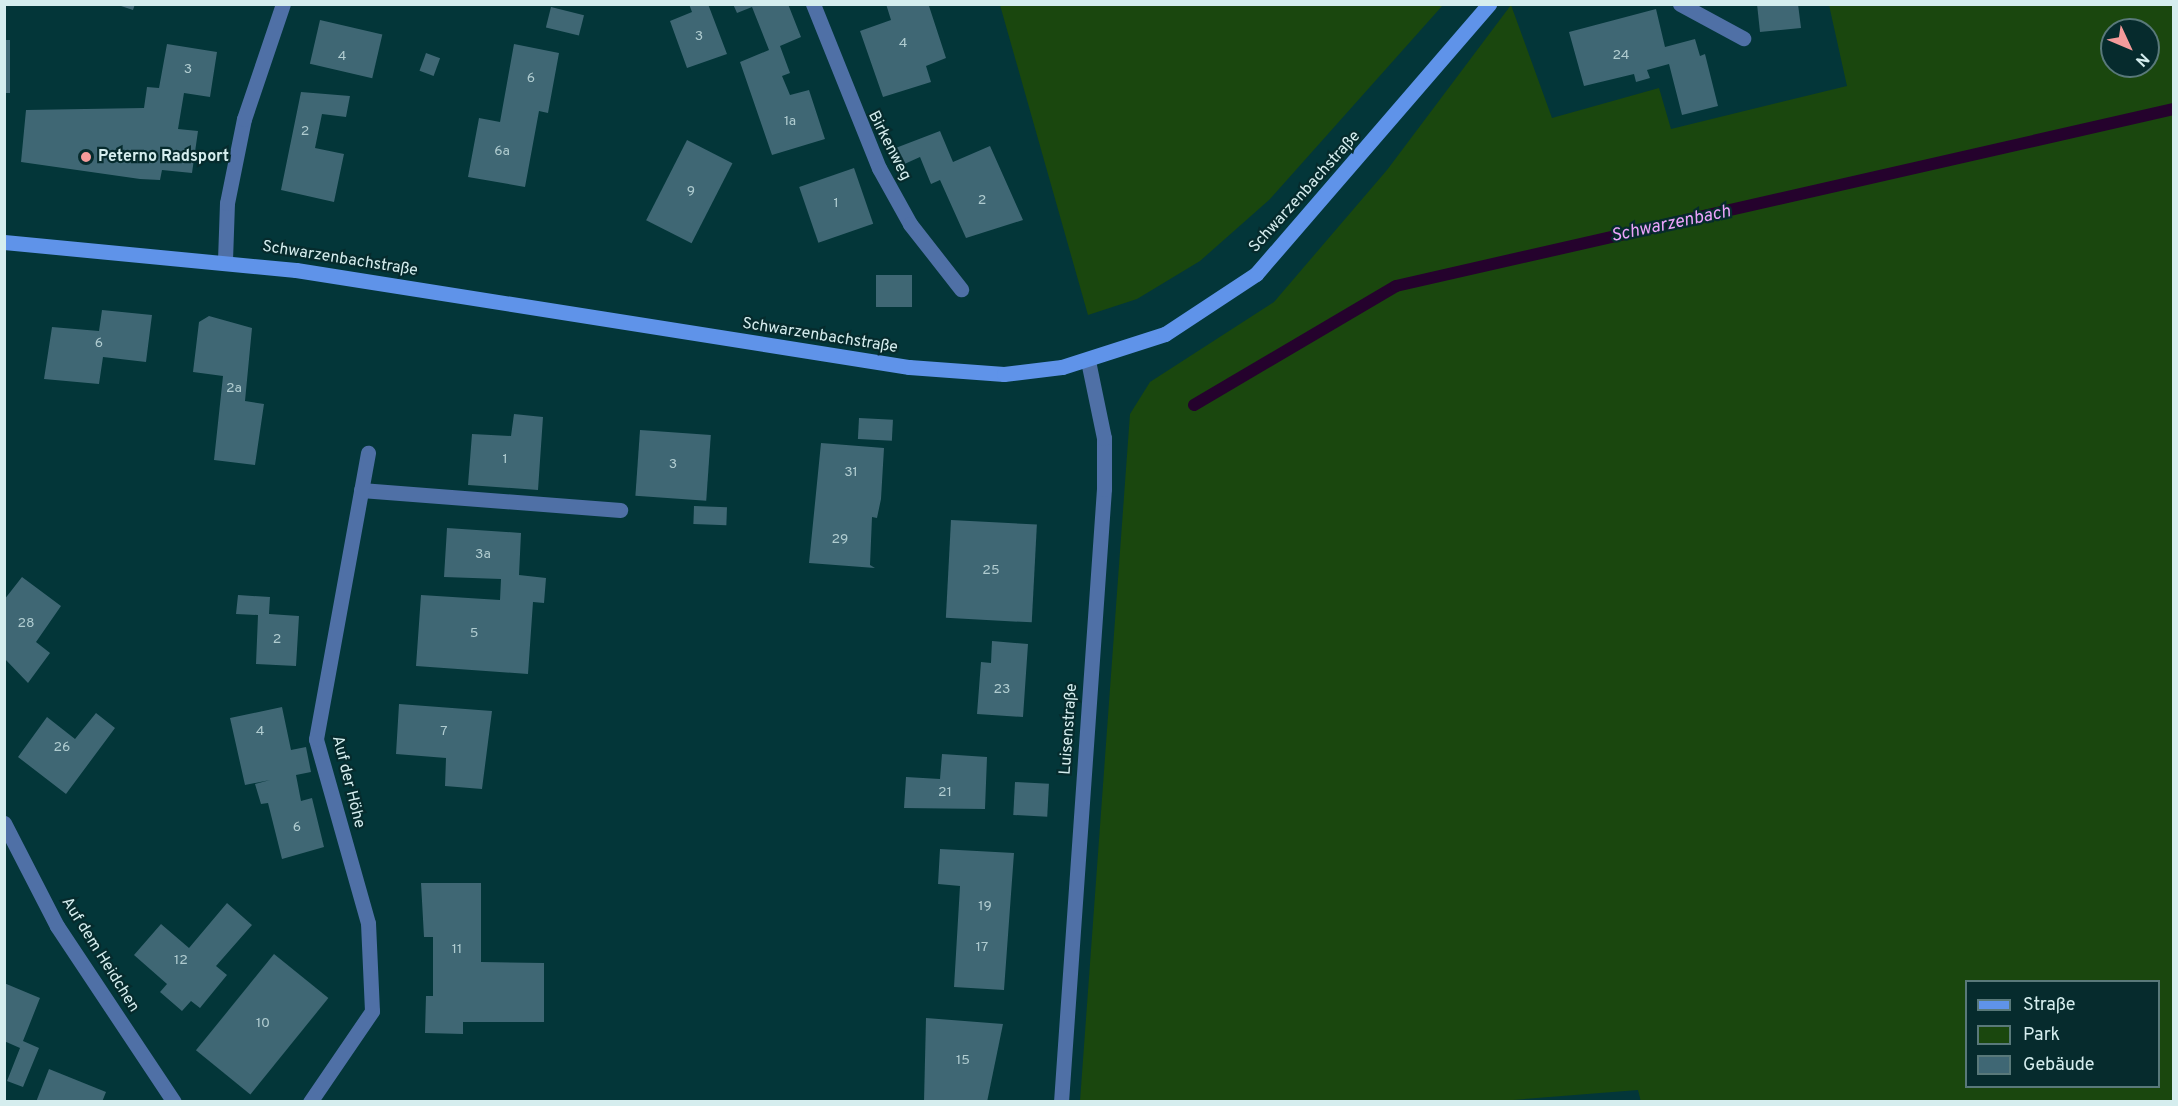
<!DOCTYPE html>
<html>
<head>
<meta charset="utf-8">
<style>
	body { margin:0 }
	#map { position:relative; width:2178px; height:1106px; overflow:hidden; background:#033639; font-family:Overpass,sans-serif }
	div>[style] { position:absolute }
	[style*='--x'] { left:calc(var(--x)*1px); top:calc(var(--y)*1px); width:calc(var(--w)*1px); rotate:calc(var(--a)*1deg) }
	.green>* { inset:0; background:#1a470e }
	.stream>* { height:12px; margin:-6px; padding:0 6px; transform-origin:6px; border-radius:6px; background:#25022d }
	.building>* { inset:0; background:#3f6774; transform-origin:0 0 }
	.service>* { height:15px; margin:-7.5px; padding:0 7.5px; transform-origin:7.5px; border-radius:7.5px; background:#4f70a6 }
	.minor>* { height:15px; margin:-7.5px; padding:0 7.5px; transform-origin:7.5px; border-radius:7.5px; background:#4f70a6 }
	.tertiary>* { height:15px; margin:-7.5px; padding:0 7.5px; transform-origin:7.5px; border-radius:7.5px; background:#4f70a6 }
	.secondary>* { height:15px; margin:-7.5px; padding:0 7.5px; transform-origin:7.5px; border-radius:7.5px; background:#5f93e9 }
	.dots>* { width:16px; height:16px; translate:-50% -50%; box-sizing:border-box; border:3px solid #062b2d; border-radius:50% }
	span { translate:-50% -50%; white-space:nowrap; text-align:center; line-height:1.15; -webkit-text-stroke:4.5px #062b2d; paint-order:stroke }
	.number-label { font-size:14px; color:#b0ccd0 }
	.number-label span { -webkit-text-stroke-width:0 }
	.street-label { font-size:16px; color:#d5edee }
	.poi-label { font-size:16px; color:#d5edee; font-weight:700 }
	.left { translate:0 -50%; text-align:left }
	.water-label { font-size:18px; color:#eba3fb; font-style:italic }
	.frame { position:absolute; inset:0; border:6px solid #d5edee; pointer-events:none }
	.legend { position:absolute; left:1965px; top:980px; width:195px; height:108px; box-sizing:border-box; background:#062b2d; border:2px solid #59797a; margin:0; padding:8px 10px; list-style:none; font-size:18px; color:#d5edee }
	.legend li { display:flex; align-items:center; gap:12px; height:30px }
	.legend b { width:30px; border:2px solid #59797a }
	.north { position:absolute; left:2100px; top:18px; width:60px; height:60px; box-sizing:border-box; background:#062b2d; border:2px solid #59797a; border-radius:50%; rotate:134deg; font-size:16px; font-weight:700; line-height:24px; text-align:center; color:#d5edee }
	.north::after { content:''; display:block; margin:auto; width:21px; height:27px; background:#f59b9b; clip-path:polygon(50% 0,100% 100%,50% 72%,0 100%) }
</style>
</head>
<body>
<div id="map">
	<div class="green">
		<div style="clip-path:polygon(1000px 5px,1000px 4px,1443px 5px,1269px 200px,1200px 261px,1137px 299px,1088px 315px)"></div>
		<div style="clip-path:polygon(evenodd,1511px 5px,1552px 118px,1659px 88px,1671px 129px,1847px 86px,1829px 5px,2173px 5px,2173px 1101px,1641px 1102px,1638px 1090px,1487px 1102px,1080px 1101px,1130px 414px,1150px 382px,1274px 302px,1387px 170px,1511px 5px,2112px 30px,2148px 30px,2148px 66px,2112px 66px,2112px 30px,1511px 5px,1966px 982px,2158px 982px,2158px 1086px,1966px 1086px,1966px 982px)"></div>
	</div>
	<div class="stream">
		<div style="--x:1194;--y:405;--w:234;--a:-30.5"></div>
		<div style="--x:1396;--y:286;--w:798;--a:-12.82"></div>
	</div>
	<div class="building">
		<div style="clip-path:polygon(115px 4px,135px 4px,133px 10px)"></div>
		<div style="clip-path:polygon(689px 4px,708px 4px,727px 54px,687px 68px,670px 21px,692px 12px)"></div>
		<div style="clip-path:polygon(733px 4px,788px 4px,801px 37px,780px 46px,790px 73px,782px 76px,790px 95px,809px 90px,825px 139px,772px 155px,740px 62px,769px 50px,752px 7px,737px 13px)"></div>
		<div style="clip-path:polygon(886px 4px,929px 6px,946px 58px,926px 66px,931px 82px,883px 97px,860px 31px,891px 20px)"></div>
		<div style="clip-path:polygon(1757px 4px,1798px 4px,1801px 28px,1760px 32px)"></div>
		<div style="left:551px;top:7px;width:34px;height:21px;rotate:14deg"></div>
		<div style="clip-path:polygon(1656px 9px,1665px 47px,1695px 39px,1700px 56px,1705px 54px,1718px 106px,1682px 115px,1669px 64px,1647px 70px,1650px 78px,1636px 82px,1634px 74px,1584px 86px,1569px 32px)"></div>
		<div style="left:320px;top:20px;width:64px;height:45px;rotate:13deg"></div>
		<div style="left:4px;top:40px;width:6px;height:53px"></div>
		<div style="clip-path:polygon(167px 44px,217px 52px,210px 97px,184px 93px,178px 129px,198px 131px,192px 173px,162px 170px,160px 180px,140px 179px,21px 162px,26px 110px,144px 108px,147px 87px,159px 88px)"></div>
		<div style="clip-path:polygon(514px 44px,559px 53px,548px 113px,539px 111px,525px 187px,468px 177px,479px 118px,500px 122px)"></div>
		<div style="left:426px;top:53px;width:15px;height:19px;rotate:20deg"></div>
		<div style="clip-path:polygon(301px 92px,350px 96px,346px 117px,322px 114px,315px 148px,344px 154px,334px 202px,281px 190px)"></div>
		<div style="clip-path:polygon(940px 131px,953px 162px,990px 146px,1023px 220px,966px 238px,940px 180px,931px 184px,920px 157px,900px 166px,893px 149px)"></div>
		<div style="left:687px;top:140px;width:51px;height:90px;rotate:27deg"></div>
		<div style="left:854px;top:168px;width:59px;height:58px;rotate:71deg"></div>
		<div style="left:912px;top:275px;width:32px;height:36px;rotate:90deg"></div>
		<div style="clip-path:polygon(102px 310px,152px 315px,146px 362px,103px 357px,99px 384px,44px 379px,52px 327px,99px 331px)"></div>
		<div style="clip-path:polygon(209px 316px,252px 328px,245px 401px,264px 404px,255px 465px,214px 460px,223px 376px,193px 372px,199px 322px)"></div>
		<div style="clip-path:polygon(514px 414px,543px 417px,538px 490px,468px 485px,472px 434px,511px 436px)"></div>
		<div style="left:859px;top:418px;width:34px;height:21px;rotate:3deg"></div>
		<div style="left:640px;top:430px;width:71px;height:66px;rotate:4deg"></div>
		<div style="clip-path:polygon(821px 443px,884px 448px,881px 499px,877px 518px,872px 517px,870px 565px,875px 568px,809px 563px)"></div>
		<div style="left:694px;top:506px;width:33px;height:18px;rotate:2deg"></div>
		<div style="left:951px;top:520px;width:86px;height:98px;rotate:3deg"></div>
		<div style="clip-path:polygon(447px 528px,521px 533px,519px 575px,546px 578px,544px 603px,533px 602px,528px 674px,416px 666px,421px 595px,500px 600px,501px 579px,444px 577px)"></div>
		<div style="clip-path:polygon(22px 577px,61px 606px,36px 642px,50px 653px,28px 683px,4px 658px,4px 600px)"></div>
		<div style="clip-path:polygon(238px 595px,270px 597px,269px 614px,299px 616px,296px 666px,256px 664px,258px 615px,236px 614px)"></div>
		<div style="clip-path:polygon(992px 641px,1028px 644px,1023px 717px,977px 714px,981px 662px,991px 663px)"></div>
		<div style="clip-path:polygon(399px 704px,492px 711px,482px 789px,445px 786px,446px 758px,396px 754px)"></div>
		<div style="clip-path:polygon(282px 707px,291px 750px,306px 747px,311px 772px,296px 775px,301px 801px,312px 798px,324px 847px,282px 859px,268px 803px,261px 804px,255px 784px,270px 780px,245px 785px,230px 718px)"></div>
		<div style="clip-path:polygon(96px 713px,115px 728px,66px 794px,18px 757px,47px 717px,75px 739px)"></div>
		<div style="clip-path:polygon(942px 754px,987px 757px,985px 809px,904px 808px,906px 777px,940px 779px)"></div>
		<div style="left:1015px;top:782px;width:34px;height:33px;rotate:3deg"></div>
		<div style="clip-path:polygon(940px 849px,1014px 853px,1004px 990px,954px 987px,960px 886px,938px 884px)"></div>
		<div style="clip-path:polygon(421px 883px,481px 883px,481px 962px,544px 963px,544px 1022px,463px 1022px,463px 1034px,425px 1033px,426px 996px,433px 996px,433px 937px,424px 937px)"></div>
		<div style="clip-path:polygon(227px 903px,252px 925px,216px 966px,227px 975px,200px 1008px,191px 1001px,182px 1011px,160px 992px,167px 984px,134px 955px,161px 924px,189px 948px)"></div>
		<div style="left:274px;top:954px;width:70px;height:124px;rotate:39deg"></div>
		<div style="clip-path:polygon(4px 983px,40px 998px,23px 1041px,39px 1048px,23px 1087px,7px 1081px,20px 1048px,4px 1041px)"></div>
		<div style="clip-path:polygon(926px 1018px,1003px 1024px,987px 1102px,924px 1102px)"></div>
		<div style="clip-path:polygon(49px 1069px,106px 1092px,102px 1102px,36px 1102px)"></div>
	</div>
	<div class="service">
		<div style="--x:1680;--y:4;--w:72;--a:28.4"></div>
		<div style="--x:361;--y:490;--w:260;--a:4.4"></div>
	</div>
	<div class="minor">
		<div style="--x:813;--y:4;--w:177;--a:68.1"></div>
		<div style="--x:879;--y:168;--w:64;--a:61"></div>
		<div style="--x:910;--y:224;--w:83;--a:51.9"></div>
		<div style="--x:225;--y:260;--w:57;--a:-88"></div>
		<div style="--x:227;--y:203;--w:86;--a:-78.6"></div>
		<div style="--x:244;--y:119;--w:121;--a:-71.3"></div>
		<div style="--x:4;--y:823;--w:116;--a:62.8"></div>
		<div style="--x:57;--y:926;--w:211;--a:56.4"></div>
		<div style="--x:310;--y:1102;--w:110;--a:-55.7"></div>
		<div style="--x:372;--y:1011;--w:88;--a:-92.6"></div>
		<div style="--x:368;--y:923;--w:191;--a:-105.8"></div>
		<div style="--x:316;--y:739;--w:291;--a:-79.7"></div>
	</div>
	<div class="tertiary">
		<div style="--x:1061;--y:1102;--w:615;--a:-85.99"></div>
		<div style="--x:1104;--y:489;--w:51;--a:-90"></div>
		<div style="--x:1104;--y:438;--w:79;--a:-101.7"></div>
	</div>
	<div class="secondary">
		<div style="--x:4;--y:242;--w:293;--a:5.5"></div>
		<div style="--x:296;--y:270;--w:621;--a:8.99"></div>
		<div style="--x:909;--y:367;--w:95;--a:4.2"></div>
		<div style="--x:1004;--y:374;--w:58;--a:-6.9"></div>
		<div style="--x:1062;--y:367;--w:108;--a:-17.8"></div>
		<div style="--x:1165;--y:334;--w:109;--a:-33.4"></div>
		<div style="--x:1256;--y:274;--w:357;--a:-49.2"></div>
	</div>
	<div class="dots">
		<div style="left:86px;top:157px;background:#f59b9b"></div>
	</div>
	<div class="number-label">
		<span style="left:699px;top:37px">3</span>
		<span style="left:903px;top:44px">4</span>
		<span style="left:1621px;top:56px">24</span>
		<span style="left:342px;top:57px">4</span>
		<span style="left:188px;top:70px">3</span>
		<span style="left:531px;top:79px">6</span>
		<span style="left:790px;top:122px">1a</span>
		<span style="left:305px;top:132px">2</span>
		<span style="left:502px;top:152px">6a</span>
		<span style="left:691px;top:192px">9</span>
		<span style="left:982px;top:201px">2</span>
		<span style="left:836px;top:204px">1</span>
		<span style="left:99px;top:344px">6</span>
		<span style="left:234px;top:389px">2a</span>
		<span style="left:505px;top:460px">1</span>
		<span style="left:673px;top:465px">3</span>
		<span style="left:851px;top:473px">31</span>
		<span style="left:840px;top:540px">29</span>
		<span style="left:483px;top:555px">3a</span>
		<span style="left:991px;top:571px">25</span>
		<span style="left:26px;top:624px">28</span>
		<span style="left:474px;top:634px">5</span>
		<span style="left:277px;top:640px">2</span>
		<span style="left:1002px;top:690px">23</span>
		<span style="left:260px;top:732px">4</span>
		<span style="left:444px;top:732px">7</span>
		<span style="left:62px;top:748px">26</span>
		<span style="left:945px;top:793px">21</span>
		<span style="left:297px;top:828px">6</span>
		<span style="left:985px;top:907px">19</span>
		<span style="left:982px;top:948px">17</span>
		<span style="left:457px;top:950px">11</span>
		<span style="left:181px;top:961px">12</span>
		<span style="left:263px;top:1024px">10</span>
		<span style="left:963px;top:1061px">15</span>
	</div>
	<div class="street-label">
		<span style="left:889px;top:146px;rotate:63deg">Birkenweg</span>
		<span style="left:1305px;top:192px;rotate:-48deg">Schwarzenbachstraße</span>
		<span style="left:340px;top:259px;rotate:9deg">Schwarzenbachstraße</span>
		<span style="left:820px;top:336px;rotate:9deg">Schwarzenbachstraße</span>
		<span style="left:1069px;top:729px;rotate:-86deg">Luisenstraße</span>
		<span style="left:348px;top:782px;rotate:76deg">Auf der Höhe</span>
		<span style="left:100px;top:955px;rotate:58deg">Auf dem Heidchen</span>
	</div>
	<div class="poi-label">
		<span class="left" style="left:98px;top:157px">Peterno Radsport</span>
	</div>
	<div class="water-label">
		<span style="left:1671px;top:225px;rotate:-12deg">Schwarzenbach</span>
	</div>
	<div class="frame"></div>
	<ul class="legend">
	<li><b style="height:8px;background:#5f93e9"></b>Straße</li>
	<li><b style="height:16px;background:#1a470e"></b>Park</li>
	<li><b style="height:16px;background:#3f6774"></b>Gebäude</li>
	</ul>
	<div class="north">N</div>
</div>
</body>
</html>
